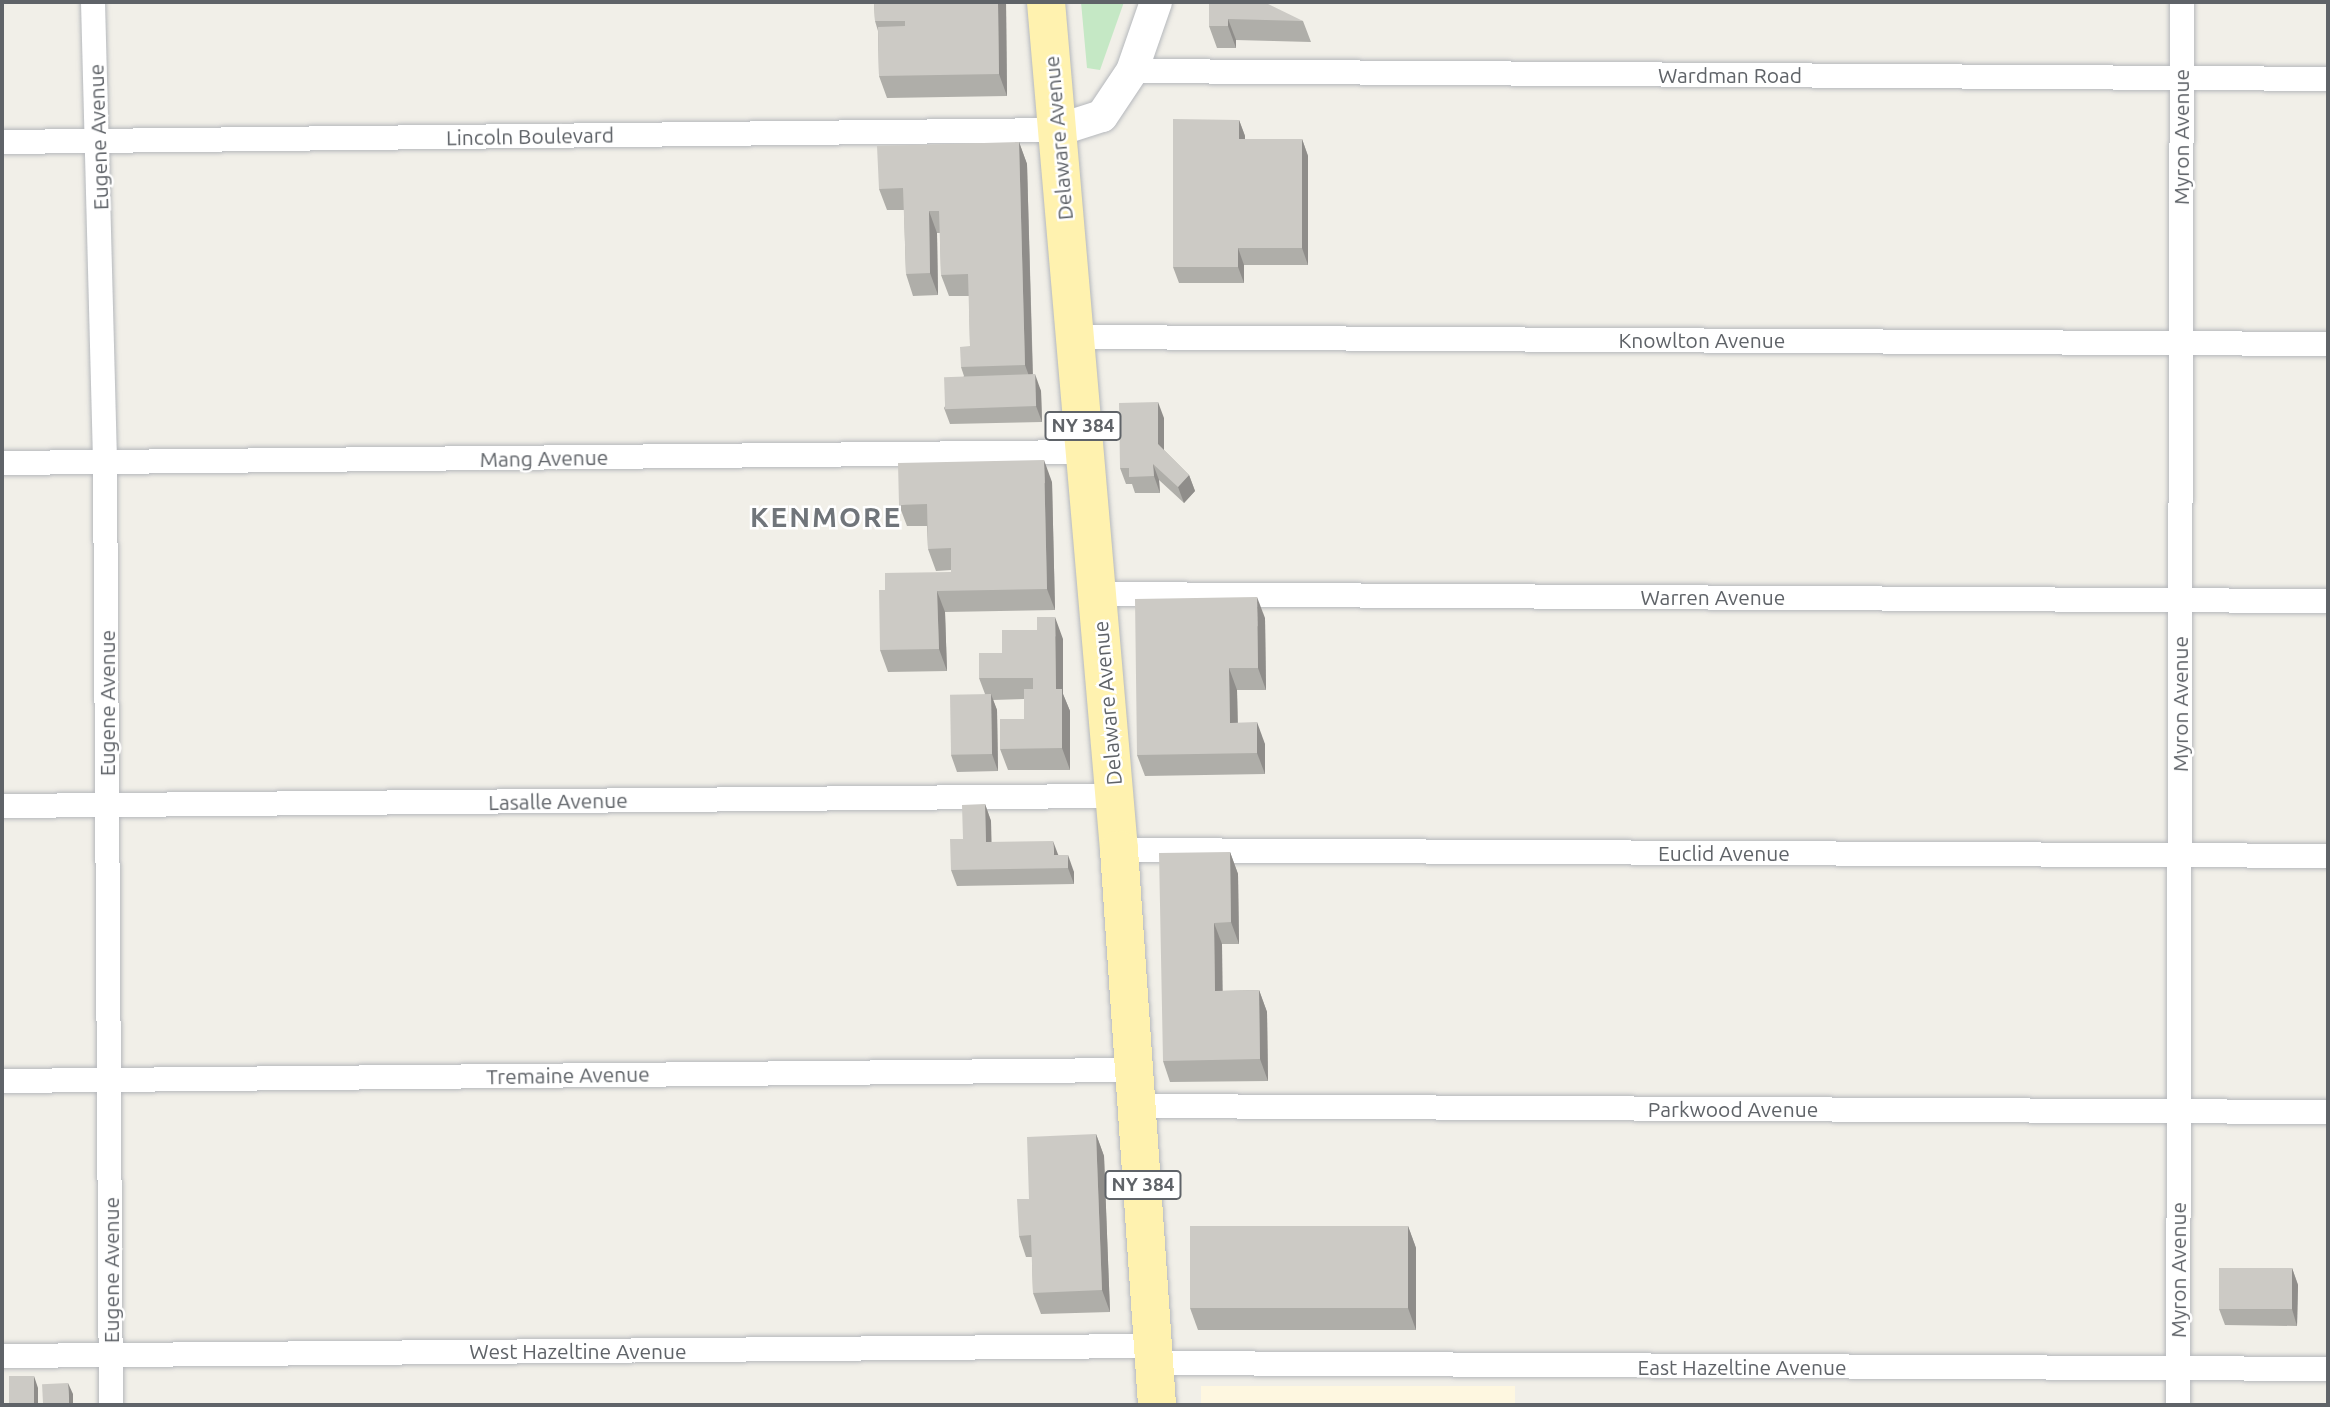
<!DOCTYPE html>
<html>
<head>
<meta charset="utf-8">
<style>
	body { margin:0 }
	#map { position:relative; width:2330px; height:1407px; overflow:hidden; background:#f1efe8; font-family:Ubuntu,sans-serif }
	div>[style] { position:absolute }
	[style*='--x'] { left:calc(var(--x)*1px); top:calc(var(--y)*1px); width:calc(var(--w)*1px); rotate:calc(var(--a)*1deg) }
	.commercial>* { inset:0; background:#fef7e0; transform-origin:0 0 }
	.green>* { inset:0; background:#c5e8c5 }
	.roads { filter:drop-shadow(0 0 2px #b5b8bc) drop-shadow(0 0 2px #b5b8bc) }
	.minor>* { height:24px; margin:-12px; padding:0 12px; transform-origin:12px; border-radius:12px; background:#fff }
	.tertiary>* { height:32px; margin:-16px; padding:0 16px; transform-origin:16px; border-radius:16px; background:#fff }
	.primary>* { height:38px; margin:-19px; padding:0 19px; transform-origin:19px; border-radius:19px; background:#fff2af }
	.wall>* { inset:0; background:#afaea9 }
	.shaded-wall>* { inset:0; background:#8f8d8a }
	.building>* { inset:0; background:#cccac5; transform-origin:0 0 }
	span { translate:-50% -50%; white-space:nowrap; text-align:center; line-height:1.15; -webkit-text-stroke:5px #fff; paint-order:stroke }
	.shield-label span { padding:2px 5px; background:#fff; border:2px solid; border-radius:5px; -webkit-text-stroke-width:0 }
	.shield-label { font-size:19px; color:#5f6368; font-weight:700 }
	.street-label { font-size:21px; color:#5f6368 }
	.district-label { font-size:28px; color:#70757a; font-weight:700; letter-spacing:2px }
	.frame { position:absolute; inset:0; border:4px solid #5f6368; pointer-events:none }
</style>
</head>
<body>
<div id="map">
	<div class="commercial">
		<div style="left:1201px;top:1386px;width:314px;height:19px"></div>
	</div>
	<div class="green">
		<div style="clip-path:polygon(1081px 2px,1124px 2px,1100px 70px,1087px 68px)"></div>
	</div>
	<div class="roads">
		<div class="minor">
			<div style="--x:93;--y:2;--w:460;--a:88.5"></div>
			<div style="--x:105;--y:462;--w:943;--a:89.64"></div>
			<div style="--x:1132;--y:71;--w:1196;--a:0.38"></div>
			<div style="--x:2;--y:142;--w:1056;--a:-0.65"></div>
			<div style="--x:1076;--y:337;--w:1252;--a:0.32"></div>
			<div style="--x:2;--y:463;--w:1084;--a:-0.58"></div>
			<div style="--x:1098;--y:594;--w:1230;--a:0.33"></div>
			<div style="--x:2;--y:806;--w:1112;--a:-0.52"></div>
			<div style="--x:1119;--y:850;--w:1209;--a:0.28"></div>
			<div style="--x:2;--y:1081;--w:1133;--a:-0.56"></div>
			<div style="--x:1138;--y:1106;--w:1190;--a:0.29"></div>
			<div style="--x:2;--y:1356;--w:1152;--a:-0.5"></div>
			<div style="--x:1155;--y:1363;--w:1173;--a:0.29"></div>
			<div style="--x:2178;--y:1405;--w:1403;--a:-89.84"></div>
		</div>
		<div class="tertiary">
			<div style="--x:1058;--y:130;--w:46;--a:-17.7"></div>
			<div style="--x:1102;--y:116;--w:54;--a:-56.3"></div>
			<div style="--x:1132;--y:71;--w:73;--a:-70.8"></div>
		</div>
		<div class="primary">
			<div style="--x:1046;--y:2;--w:851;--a:85.08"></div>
			<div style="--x:1119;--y:850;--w:556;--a:86.08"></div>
		</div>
	</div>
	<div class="wall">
		<div style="clip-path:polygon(874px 2px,1006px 2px,1007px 96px,887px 98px,879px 76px,878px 31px,875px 21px)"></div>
		<div style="clip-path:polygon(1209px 2px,1303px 21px,1311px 42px,1236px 40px,1236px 48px,1217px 48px,1209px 26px)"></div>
		<div style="clip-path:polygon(1239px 120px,1245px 136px,1245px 139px,1302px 139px,1308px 156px,1308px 265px,1244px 265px,1244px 283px,1179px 283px,1173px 267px)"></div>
		<div style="clip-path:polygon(1019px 142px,1027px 164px,1033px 374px,1041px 391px,1042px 422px,950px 424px,944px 408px,964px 376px,961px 367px,970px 346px,969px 296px,949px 296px,941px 275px,940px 233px,937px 233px,938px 295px,913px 296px,906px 274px,904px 210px,887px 210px,879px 189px)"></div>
		<div style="clip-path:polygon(1164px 418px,1164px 450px,1189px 475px,1195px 491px,1184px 503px,1159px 480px,1160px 493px,1135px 493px,1132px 484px,1126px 484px,1120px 468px)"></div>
		<div style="clip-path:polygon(1052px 482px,1055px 610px,945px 612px,947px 671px,888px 672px,880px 650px,885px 590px,951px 572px,951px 570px,936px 571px,928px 549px,927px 526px,907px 526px,899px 505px)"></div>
		<div style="clip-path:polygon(1265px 618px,1266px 690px,1237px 690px,1238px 723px,1265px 744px,1265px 774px,1145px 776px,1137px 755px)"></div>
		<div style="clip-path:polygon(1037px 630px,1063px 639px,1063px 694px,1070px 711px,1070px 770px,1008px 770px,1000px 749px,1024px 719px,1024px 699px,993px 700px,997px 710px,998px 771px,957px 772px,951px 755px,985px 694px,979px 678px,1002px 653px)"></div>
		<div style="clip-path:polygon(985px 804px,991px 821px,991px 842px,1059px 855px,1074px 872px,1074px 884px,957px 886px,951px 870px,963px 839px)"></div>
		<div style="clip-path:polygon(1230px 852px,1238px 874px,1239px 944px,1222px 944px,1222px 991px,1259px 990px,1267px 1012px,1268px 1081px,1170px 1082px,1163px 1061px)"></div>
		<div style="clip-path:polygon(1096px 1134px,1104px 1156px,1110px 1312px,1041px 1314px,1033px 1293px,1032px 1257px,1026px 1257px,1019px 1236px,1029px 1199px)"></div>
		<div style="clip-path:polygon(1408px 1226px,1416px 1248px,1416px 1330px,1198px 1330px,1190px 1308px)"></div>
		<div style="clip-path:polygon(2292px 1268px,2298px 1285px,2297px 1326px,2225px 1325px,2219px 1309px)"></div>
	</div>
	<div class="shaded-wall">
		<div style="clip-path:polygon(998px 2px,1006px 2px,1007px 96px,999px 74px)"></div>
		<div style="clip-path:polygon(1228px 19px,1236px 40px,1236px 48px,1228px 26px)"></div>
		<div style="clip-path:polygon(1239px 120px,1245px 136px,1245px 156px,1239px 139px)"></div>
		<div style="clip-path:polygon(1302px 139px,1308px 156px,1308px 265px,1302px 248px)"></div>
		<div style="clip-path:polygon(1019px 142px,1027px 164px,1033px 387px,1025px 365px)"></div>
		<div style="clip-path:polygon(929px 211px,937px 233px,938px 295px,930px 273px)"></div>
		<div style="clip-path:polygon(1238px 248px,1244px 265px,1244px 283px,1238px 267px)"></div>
		<div style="clip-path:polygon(1035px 374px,1041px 391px,1042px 422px,1036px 406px)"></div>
		<div style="clip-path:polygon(1158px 402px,1164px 418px,1164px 460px,1158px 444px)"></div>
		<div style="clip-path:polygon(1044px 460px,1052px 482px,1055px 610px,1047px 589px)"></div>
		<div style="clip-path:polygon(1153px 464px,1159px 480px,1160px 493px,1154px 476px)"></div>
		<div style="clip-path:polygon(1189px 475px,1195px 491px,1184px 503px,1178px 487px)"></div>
		<div style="clip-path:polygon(937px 591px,945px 612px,947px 671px,939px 649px)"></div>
		<div style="clip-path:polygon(1257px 597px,1265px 618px,1266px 690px,1258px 668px)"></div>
		<div style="clip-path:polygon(1055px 617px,1063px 639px,1063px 694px,1070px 711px,1070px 770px,1062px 748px,1056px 689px)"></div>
		<div style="clip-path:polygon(1229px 668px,1237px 690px,1238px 744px,1230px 723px)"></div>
		<div style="clip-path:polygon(991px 694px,997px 710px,998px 771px,992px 754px)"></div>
		<div style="clip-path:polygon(1257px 722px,1265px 744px,1265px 774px,1257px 753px)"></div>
		<div style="clip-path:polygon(985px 804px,991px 821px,992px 859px,986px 842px)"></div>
		<div style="clip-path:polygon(1053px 841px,1059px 857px,1054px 855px)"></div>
		<div style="clip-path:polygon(1230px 852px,1238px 874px,1239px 944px,1231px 922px)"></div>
		<div style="clip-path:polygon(1068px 855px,1074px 872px,1074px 884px,1068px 868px)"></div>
		<div style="clip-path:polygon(1214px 923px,1222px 944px,1223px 1012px,1215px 991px)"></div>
		<div style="clip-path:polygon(1259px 990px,1267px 1012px,1268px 1081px,1260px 1059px)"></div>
		<div style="clip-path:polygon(1096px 1134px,1104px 1156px,1110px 1312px,1102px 1290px)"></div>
		<div style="clip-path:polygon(1408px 1226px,1416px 1248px,1416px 1330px,1408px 1308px)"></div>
		<div style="clip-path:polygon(2292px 1268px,2298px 1285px,2297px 1326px,2292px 1309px)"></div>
		<div style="clip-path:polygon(34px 1376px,38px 1388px,38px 1405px,34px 1405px)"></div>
		<div style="clip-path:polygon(2px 1380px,4px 1387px,4px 1405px,2px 1405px)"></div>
		<div style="clip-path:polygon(68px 1383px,73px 1394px,73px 1405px,69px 1405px)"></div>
	</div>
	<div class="building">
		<div style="clip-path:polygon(874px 2px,998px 2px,999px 74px,879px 76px,878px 27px,905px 26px,905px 21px,875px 21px)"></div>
		<div style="clip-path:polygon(1209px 2px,1264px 2px,1303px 21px,1228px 19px,1228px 26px,1209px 26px)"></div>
		<div style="clip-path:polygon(1173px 119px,1239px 120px,1239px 139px,1302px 139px,1302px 248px,1238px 248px,1238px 267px,1173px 267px)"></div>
		<div style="clip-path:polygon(1019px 142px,1025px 365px,961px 367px,960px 347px,970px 346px,968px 274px,941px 275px,939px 211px,929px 211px,930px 273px,906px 274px,903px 188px,879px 189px,877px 146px)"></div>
		<div style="left:1035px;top:374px;width:32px;height:91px;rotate:88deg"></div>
		<div style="clip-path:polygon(1158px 402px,1158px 444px,1189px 475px,1178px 487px,1153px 464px,1154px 476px,1129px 477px,1129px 468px,1120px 468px,1119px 403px)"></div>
		<div style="clip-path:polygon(1044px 460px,1047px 589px,937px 591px,939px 649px,880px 650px,879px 590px,885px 590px,885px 573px,951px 572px,951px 548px,928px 549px,927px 504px,899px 505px,898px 463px)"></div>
		<div style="clip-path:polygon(1257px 597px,1258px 668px,1229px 668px,1230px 723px,1257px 722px,1257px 753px,1137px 755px,1135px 599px)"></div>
		<div style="clip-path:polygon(1037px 617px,1055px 617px,1056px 689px,1062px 689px,1062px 748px,1000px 749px,1000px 719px,1024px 719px,1024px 689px,1033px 689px,1033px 678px,979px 678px,979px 653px,1002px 653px,1002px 630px,1037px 630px)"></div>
		<div style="left:991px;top:694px;width:60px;height:41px;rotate:89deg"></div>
		<div style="clip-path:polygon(985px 804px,986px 842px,1053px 841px,1054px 855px,1068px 855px,1068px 868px,951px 870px,950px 839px,963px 839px,962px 805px)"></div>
		<div style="clip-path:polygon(1230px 852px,1231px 922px,1214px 923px,1215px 991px,1259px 990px,1260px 1059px,1163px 1061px,1159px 853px)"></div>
		<div style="clip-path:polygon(1096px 1134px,1102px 1290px,1033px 1293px,1031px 1235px,1019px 1236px,1017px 1199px,1029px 1199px,1027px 1137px)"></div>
		<div style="left:1190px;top:1226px;width:218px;height:82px"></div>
		<div style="left:2219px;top:1268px;width:73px;height:41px"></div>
		<div style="left:34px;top:1376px;width:29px;height:25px;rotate:90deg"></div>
		<div style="left:68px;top:1383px;width:22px;height:26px;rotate:87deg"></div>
	</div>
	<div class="shield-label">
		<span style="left:1083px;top:426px">NY 384</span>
		<span style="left:1143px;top:1185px">NY 384</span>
	</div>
	<div class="street-label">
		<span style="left:1730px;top:75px">Wardman Road</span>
		<span style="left:530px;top:136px;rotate:-1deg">Lincoln Boulevard</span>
		<span style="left:98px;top:137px;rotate:-92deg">Eugene Avenue</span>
		<span style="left:2181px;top:137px;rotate:-90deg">Myron Avenue</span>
		<span style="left:1058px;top:138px;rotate:-95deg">Delaware Avenue</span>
		<span style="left:1702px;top:340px">Knowlton Avenue</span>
		<span style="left:544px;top:458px;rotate:-1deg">Mang Avenue</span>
		<span style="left:1713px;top:597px">Warren Avenue</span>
		<span style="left:107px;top:703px;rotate:-90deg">Eugene Avenue</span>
		<span style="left:1107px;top:703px;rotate:-95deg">Delaware Avenue</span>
		<span style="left:2180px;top:704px;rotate:-90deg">Myron Avenue</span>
		<span style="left:558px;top:801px;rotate:-1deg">Lasalle Avenue</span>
		<span style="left:1724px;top:853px">Euclid Avenue</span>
		<span style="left:568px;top:1075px;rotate:-1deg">Tremaine Avenue</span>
		<span style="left:1733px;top:1109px">Parkwood Avenue</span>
		<span style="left:111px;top:1270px;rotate:-90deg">Eugene Avenue</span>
		<span style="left:2178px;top:1270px;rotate:-90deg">Myron Avenue</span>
		<span style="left:578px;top:1351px">West Hazeltine Avenue</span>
		<span style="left:1742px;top:1367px">East Hazeltine Avenue</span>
	</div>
	<div class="district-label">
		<span style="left:826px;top:517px">KENMORE</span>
	</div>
	<div class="frame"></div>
</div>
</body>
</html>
